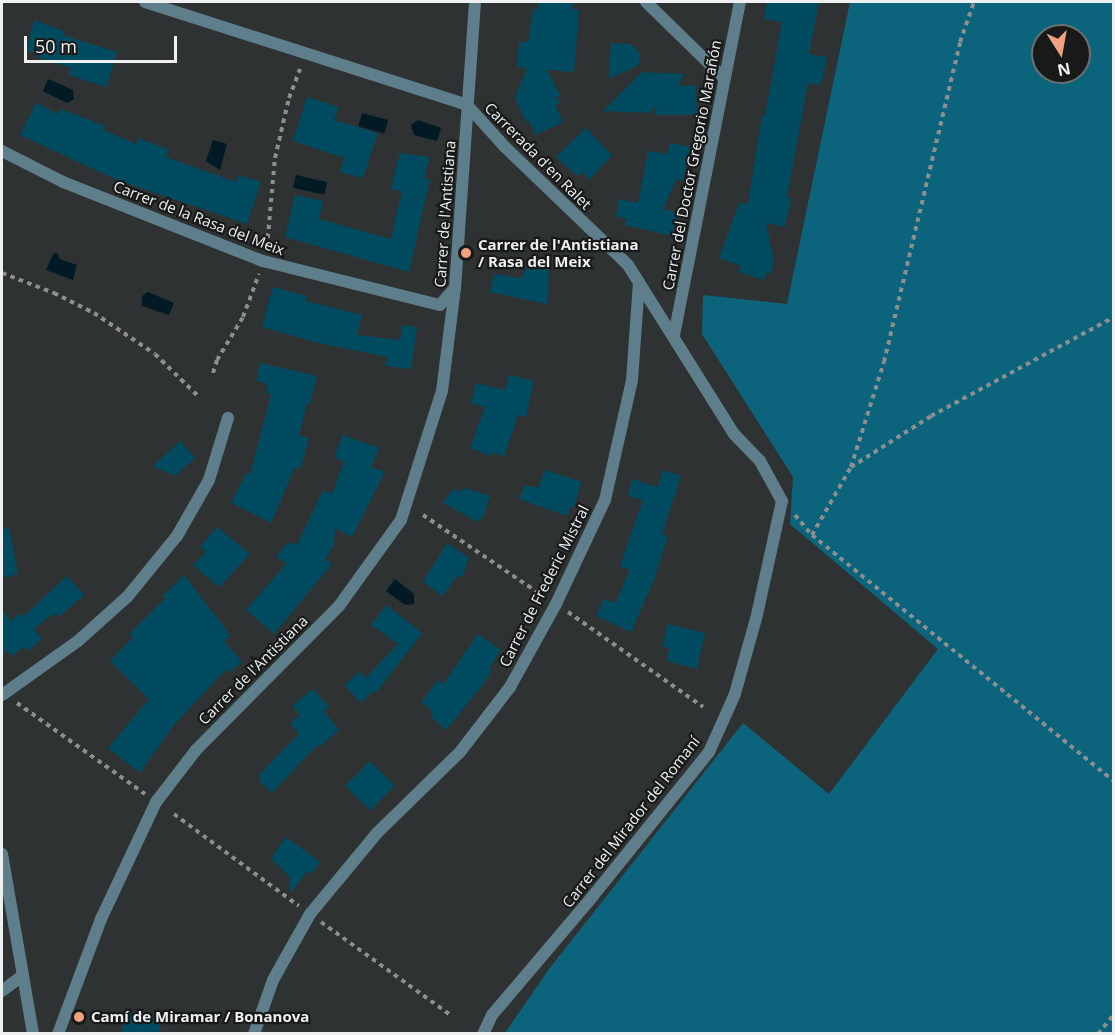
<!DOCTYPE html>
<html>
<head>
<meta charset="utf-8">
<style>
	body { margin:0 }
	#map { position:relative; width:1115px; height:1035px; overflow:hidden; background:#2f3233; font-family:"Open Sans",sans-serif }
	div>[style] { position:absolute }
	[style*='--x'] { left:calc(var(--x)*1px); top:calc(var(--y)*1px); width:calc(var(--w)*1px); rotate:calc(var(--a)*1deg) }
	.green>* { inset:0; background:#0c647c }
	.water>* { inset:0; background:#011a23; transform-origin:0 0 }
	.building>* { inset:0; background:#004b5f; transform-origin:0 0 }
	.path>* { height:4px; margin-top:-2px; transform-origin:0; background:repeating-linear-gradient(90deg,#8c8e8f 0 4.5px,transparent 0 9px) }
	.street>* { height:12px; margin:-6px; padding:0 6px; transform-origin:6px; border-radius:6px; background:#5e7e8b }
	.dots>* { width:16px; height:16px; translate:-50% -50%; box-sizing:border-box; border:3px solid #181a1a; border-radius:50% }
	span { translate:-50% -50%; white-space:nowrap; text-align:center; line-height:1.15; -webkit-text-stroke:4.5px #181a1a; paint-order:stroke }
	.street-label { font-size:15px; color:#eef0f1 }
	.poi-label { font-size:15px; color:#eef0f1; font-weight:700 }
	.left { translate:0 -50%; text-align:left }
	.frame { position:absolute; inset:0; border:3px solid #eef0f1; pointer-events:none }
	.north { position:absolute; left:1031px; top:24px; width:60px; height:60px; box-sizing:border-box; background:#181a1a; border:2px solid #6e7070; border-radius:50%; rotate:169deg; font-size:16px; font-weight:700; line-height:24px; text-align:center; color:#eef0f1 }
	.north::after { content:''; display:block; margin:auto; width:21px; height:27px; background:#f2a07f; clip-path:polygon(50% 0,100% 100%,50% 72%,0 100%) }
	.scale { position:absolute; left:24px; top:36px; width:153px; height:27px; box-sizing:border-box; border:3px solid #eef0f1; border-top:0; padding-left:8px; font-size:18px; line-height:21px; white-space:nowrap; color:#eef0f1; -webkit-text-stroke:4px #181a1a; paint-order:stroke }
</style>
</head>
<body>
<div id="map">
	<div class="green">
		<div style="clip-path:polygon(evenodd,850px 2px,1113px 2px,1113px 1033px,505px 1033px,549px 969px,743px 723px,829px 794px,938px 649px,790px 524px,793px 477px,702px 334px,703px 295px,787px 304px,850px 2px,1043px 36px,1079px 36px,1079px 72px,1043px 72px,1043px 36px)"></div>
	</div>
	<div class="water">
		<div style="clip-path:polygon(48px 79px,73px 90px,74px 99px,67px 103px,43px 91px)"></div>
		<div style="left:362px;top:113px;width:27px;height:14px;rotate:15deg"></div>
		<div style="clip-path:polygon(418px 120px,441px 128px,437px 141px,414px 135px,411px 125px)"></div>
		<div style="clip-path:polygon(213px 140px,227px 144px,220px 170px,206px 161px)"></div>
		<div style="left:296px;top:175px;width:32px;height:13px;rotate:13deg"></div>
		<div style="clip-path:polygon(57px 253px,60px 259px,77px 265px,73px 280px,46px 270px,53px 254px)"></div>
		<div style="clip-path:polygon(148px 292px,174px 303px,169px 315px,142px 306px,142px 296px)"></div>
		<div style="clip-path:polygon(395px 579px,414px 594px,414px 604px,405px 605px,386px 591px)"></div>
	</div>
	<div class="building">
		<div style="clip-path:polygon(538px 2px,573px 2px,572px 9px,579px 10px,574px 72px,547px 70px,561px 97px,555px 96px,561px 102px,555px 105px,563px 122px,536px 135px,529px 121px,526px 122px,515px 97px,527px 68px,517px 67px,519px 42px,528px 42px,533px 9px,537px 9px)"></div>
		<div style="clip-path:polygon(767px 2px,819px 2px,809px 54px,827px 57px,821px 85px,808px 83px,787px 197px,791px 198px,785px 227px,766px 223px,774px 261px,770px 275px,767px 272px,764px 280px,738px 272px,741px 266px,719px 258px,739px 203px,748px 204px,762px 115px,765px 115px,782px 22px,764px 19px)"></div>
		<div style="clip-path:polygon(34px 20px,64px 31px,63px 35px,117px 52px,106px 87px,69px 75px,71px 68px,37px 57px,38px 54px,26px 50px)"></div>
		<div style="clip-path:polygon(611px 43px,631px 44px,631px 46px,637px 47px,636px 51px,640px 52px,639px 65px,609px 79px)"></div>
		<div style="clip-path:polygon(642px 72px,684px 74px,678px 86px,696px 85px,697px 115px,655px 115px,656px 105px,649px 113px,603px 111px)"></div>
		<div style="clip-path:polygon(307px 97px,339px 107px,334px 120px,378px 133px,363px 178px,340px 172px,344px 158px,293px 141px)"></div>
		<div style="clip-path:polygon(36px 103px,58px 114px,61px 109px,105px 126px,104px 130px,136px 144px,139px 138px,169px 150px,166px 157px,236px 182px,238px 175px,261px 182px,247px 224px,117px 180px,20px 135px)"></div>
		<div style="clip-path:polygon(586px 128px,612px 155px,589px 180px,583px 172px,578px 176px,556px 157px)"></div>
		<div style="clip-path:polygon(670px 143px,690px 147px,683px 181px,676px 180px,663px 209px,678px 213px,672px 236px,625px 225px,627px 219px,616px 216px,619px 199px,638px 203px,648px 151px,667px 154px)"></div>
		<div style="clip-path:polygon(400px 153px,430px 157px,424px 178px,430px 179px,409px 272px,285px 237px,295px 195px,323px 201px,319px 219px,391px 239px,402px 191px,391px 189px)"></div>
		<div style="clip-path:polygon(528px 265px,549px 269px,547px 304px,490px 292px,494px 274px,521px 278px)"></div>
		<div style="clip-path:polygon(273px 287px,307px 296px,306px 301px,362px 315px,357px 335px,400px 340px,402px 325px,417px 327px,411px 369px,386px 366px,387px 357px,318px 343px,262px 327px)"></div>
		<div style="clip-path:polygon(260px 363px,317px 376px,310px 404px,307px 403px,299px 436px,309px 438px,301px 468px,295px 467px,271px 523px,231px 503px,246px 473px,250px 475px,271px 394px,266px 393px,268px 384px,256px 381px)"></div>
		<div style="clip-path:polygon(509px 375px,534px 381px,526px 417px,518px 415px,504px 457px,493px 452px,491px 456px,470px 448px,485px 407px,471px 403px,476px 383px,505px 390px)"></div>
		<div style="clip-path:polygon(343px 435px,379px 448px,371px 467px,385px 472px,352px 537px,335px 528px,334px 546px,325px 559px,332px 564px,274px 634px,246px 610px,286px 564px,276px 556px,288px 542px,297px 545px,322px 492px,325px 491px,332px 494px,344px 462px,334px 457px)"></div>
		<div style="clip-path:polygon(180px 441px,195px 458px,175px 476px,153px 466px)"></div>
		<div style="clip-path:polygon(545px 470px,582px 482px,574px 507px,571px 506px,567px 516px,519px 499px,525px 485px,538px 488px)"></div>
		<div style="clip-path:polygon(663px 470px,681px 476px,662px 534px,668px 536px,654px 580px,631px 632px,596px 616px,604px 599px,615px 603px,630px 570px,620px 566px,643px 500px,628px 496px,632px 479px,658px 487px)"></div>
		<div style="clip-path:polygon(464px 488px,490px 496px,483px 518px,480px 518px,478px 522px,443px 503px,453px 489px,461px 492px)"></div>
		<div style="clip-path:polygon(217px 527px,250px 554px,219px 587px,193px 565px,206px 552px,200px 547px)"></div>
		<div style="clip-path:polygon(9px 528px,18px 574px,2px 578px,2px 529px)"></div>
		<div style="clip-path:polygon(447px 543px,469px 558px,462px 578px,458px 575px,443px 596px,423px 582px)"></div>
		<div style="clip-path:polygon(184px 575px,231px 636px,224px 641px,242px 662px,229px 673px,226px 669px,174px 725px,140px 773px,108px 748px,149px 699px,110px 661px,133px 637px,129px 634px,165px 599px,163px 596px)"></div>
		<div style="clip-path:polygon(67px 576px,84px 595px,60px 616px,53px 614px,34px 629px,42px 639px,28px 651px,24px 647px,12px 656px,7px 650px,2px 655px,2px 609px,11px 621px,21px 613px,24px 616px)"></div>
		<div style="clip-path:polygon(386px 605px,422px 633px,376px 693px,373px 691px,361px 703px,344px 685px,359px 672px,366px 678px,398px 644px,371px 625px)"></div>
		<div style="clip-path:polygon(668px 624px,705px 633px,697px 669px,667px 661px,669px 648px,662px 646px)"></div>
		<div style="clip-path:polygon(478px 634px,501px 650px,489px 669px,492px 671px,484px 683px,446px 730px,432px 718px,431px 710px,421px 702px,438px 680px,443px 684px)"></div>
		<div style="clip-path:polygon(313px 689px,329px 707px,324px 711px,339px 730px,319px 747px,317px 745px,272px 793px,259px 781px,261px 779px,258px 776px,299px 734px,290px 723px,300px 715px,292px 706px)"></div>
		<div style="left:370px;top:761px;width:35px;height:35px;rotate:45deg"></div>
		<div style="clip-path:polygon(286px 837px,320px 862px,311px 874px,307px 871px,291px 894px,289px 876px,271px 859px)"></div>
		<div style="clip-path:polygon(125px 1013px,161px 1019px,159px 1034px,121px 1034px)"></div>
	</div>
	<div class="path">
		<div style="--x:267;--y:247;--w:89;--a:-84.9"></div>
		<div style="--x:275;--y:158;--w:62;--a:-76.9"></div>
		<div style="--x:289;--y:98;--w:31;--a:-69"></div>
		<div style="--x:2;--y:273;--w:56;--a:21"></div>
		<div style="--x:54;--y:293;--w:45;--a:26.6"></div>
		<div style="--x:94;--y:313;--w:73;--a:33.9"></div>
		<div style="--x:155;--y:354;--w:59;--a:44.3"></div>
		<div style="--x:213;--y:373;--w:14;--a:-73"></div>
		<div style="--x:217;--y:360;--w:50;--a:-58.8"></div>
		<div style="--x:243;--y:317;--w:46;--a:-69.6"></div>
		<div style="--x:851;--y:467;--w:110;--a:-72.6"></div>
		<div style="--x:884;--y:362;--w:329;--a:-76.6"></div>
		<div style="--x:960;--y:42;--w:42;--a:-70.7"></div>
		<div style="--x:423;--y:515;--w:145;--a:34"></div>
		<div style="--x:795;--y:515;--w:26;--a:50"></div>
		<div style="--x:812;--y:535;--w:390;--a:39.2"></div>
		<div style="--x:812;--y:535;--w:78;--a:-60.2"></div>
		<div style="--x:851;--y:467;--w:95;--a:-32.5"></div>
		<div style="--x:931;--y:416;--w:208;--a:-28.4"></div>
		<div style="--x:568;--y:612;--w:165;--a:35.1"></div>
		<div style="--x:17;--y:703;--w:157;--a:35.4"></div>
		<div style="--x:174;--y:814;--w:155;--a:36.4"></div>
		<div style="--x:321;--y:922;--w:161;--a:35.7"></div>
		<div style="--x:1098;--y:1034;--w:26;--a:-51"></div>
	</div>
	<div class="street">
		<div style="--x:145;--y:2;--w:338;--a:17.7"></div>
		<div style="--x:467;--y:105;--w:57;--a:47.9"></div>
		<div style="--x:505;--y:147;--w:170;--a:43.8"></div>
		<div style="--x:628;--y:265;--w:199;--a:57.9"></div>
		<div style="--x:734;--y:434;--w:37;--a:46"></div>
		<div style="--x:760;--y:461;--w:46;--a:61.2"></div>
		<div style="--x:782;--y:501;--w:117;--a:102.4"></div>
		<div style="--x:757;--y:615;--w:82;--a:105.6"></div>
		<div style="--x:735;--y:694;--w:64;--a:114.1"></div>
		<div style="--x:709;--y:752;--w:185;--a:128.9"></div>
		<div style="--x:593;--y:896;--w:156;--a:130.3"></div>
		<div style="--x:492;--y:1015;--w:21;--a:115"></div>
		<div style="--x:646;--y:2;--w:110;--a:44.3"></div>
		<div style="--x:2;--y:151;--w:68;--a:26.9"></div>
		<div style="--x:63;--y:182;--w:215;--a:21.6"></div>
		<div style="--x:263;--y:261;--w:182;--a:14"></div>
		<div style="--x:440;--y:305;--w:23;--a:-49"></div>
		<div style="--x:674;--y:335;--w:339;--a:-78.8"></div>
		<div style="--x:2;--y:695;--w:93;--a:-35.4"></div>
		<div style="--x:78;--y:641;--w:67;--a:-42"></div>
		<div style="--x:128;--y:596;--w:77;--a:-50.8"></div>
		<div style="--x:177;--y:536;--w:64;--a:-60.3"></div>
		<div style="--x:209;--y:480;--w:65;--a:-73"></div>
		<div style="--x:2;--y:854;--w:183;--a:80.2"></div>
		<div style="--x:2;--y:991;--w:26;--a:-37"></div>
		<div style="--x:58;--y:1034;--w:123;--a:-69.5"></div>
		<div style="--x:101;--y:919;--w:129;--a:-64.8"></div>
		<div style="--x:156;--y:802;--w:66;--a:-52.4"></div>
		<div style="--x:196;--y:750;--w:203;--a:-45.2"></div>
		<div style="--x:339;--y:606;--w:106;--a:-54.2"></div>
		<div style="--x:401;--y:520;--w:135;--a:-72.4"></div>
		<div style="--x:442;--y:391;--w:104;--a:-82.8"></div>
		<div style="--x:455;--y:288;--w:287;--a:-86"></div>
		<div style="--x:254;--y:1034;--w:57;--a:-70.6"></div>
		<div style="--x:273;--y:980;--w:76;--a:-60.7"></div>
		<div style="--x:310;--y:914;--w:105;--a:-50.4"></div>
		<div style="--x:377;--y:833;--w:116;--a:-44.3"></div>
		<div style="--x:460;--y:752;--w:82;--a:-52.4"></div>
		<div style="--x:510;--y:687;--w:95;--a:-61"></div>
		<div style="--x:556;--y:604;--w:115;--a:-64.8"></div>
		<div style="--x:605;--y:500;--w:123;--a:-77.3"></div>
		<div style="--x:632;--y:380;--w:98;--a:-85.9"></div>
	</div>
	<div class="dots">
		<div style="left:466px;top:253px;background:#f2a07f"></div>
		<div style="left:79px;top:1017px;background:#f2a07f"></div>
	</div>
	<div class="street-label">
		<span style="left:538px;top:156px;rotate:45deg">Carrerada d'en Ralet</span>
		<span style="left:692px;top:165px;rotate:-79deg">Carrer del Doctor Gregorio Marañón</span>
		<span style="left:445px;top:214px;rotate:-86deg">Carrer de l'Antistiana</span>
		<span style="left:199px;top:218px;rotate:21deg">Carrer de la Rasa del Meix</span>
		<span style="left:544px;top:586px;rotate:-63deg">Carrer de Frederic Mistral</span>
		<span style="left:253px;top:670px;rotate:-45deg">Carrer de l'Antistiana</span>
		<span style="left:631px;top:822px;rotate:-52deg">Carrer del Mirador del Romaní</span>
	</div>
	<div class="poi-label">
		<span class="left" style="left:478px;top:253px">Carrer de l'Antistiana<br>/ Rasa del Meix</span>
		<span class="left" style="left:91px;top:1017px">Camí de Miramar / Bonanova</span>
	</div>
	<div class="frame"></div>
	<div class="north">N</div>
	<div class="scale">50 m</div>
</div>
</body>
</html>
